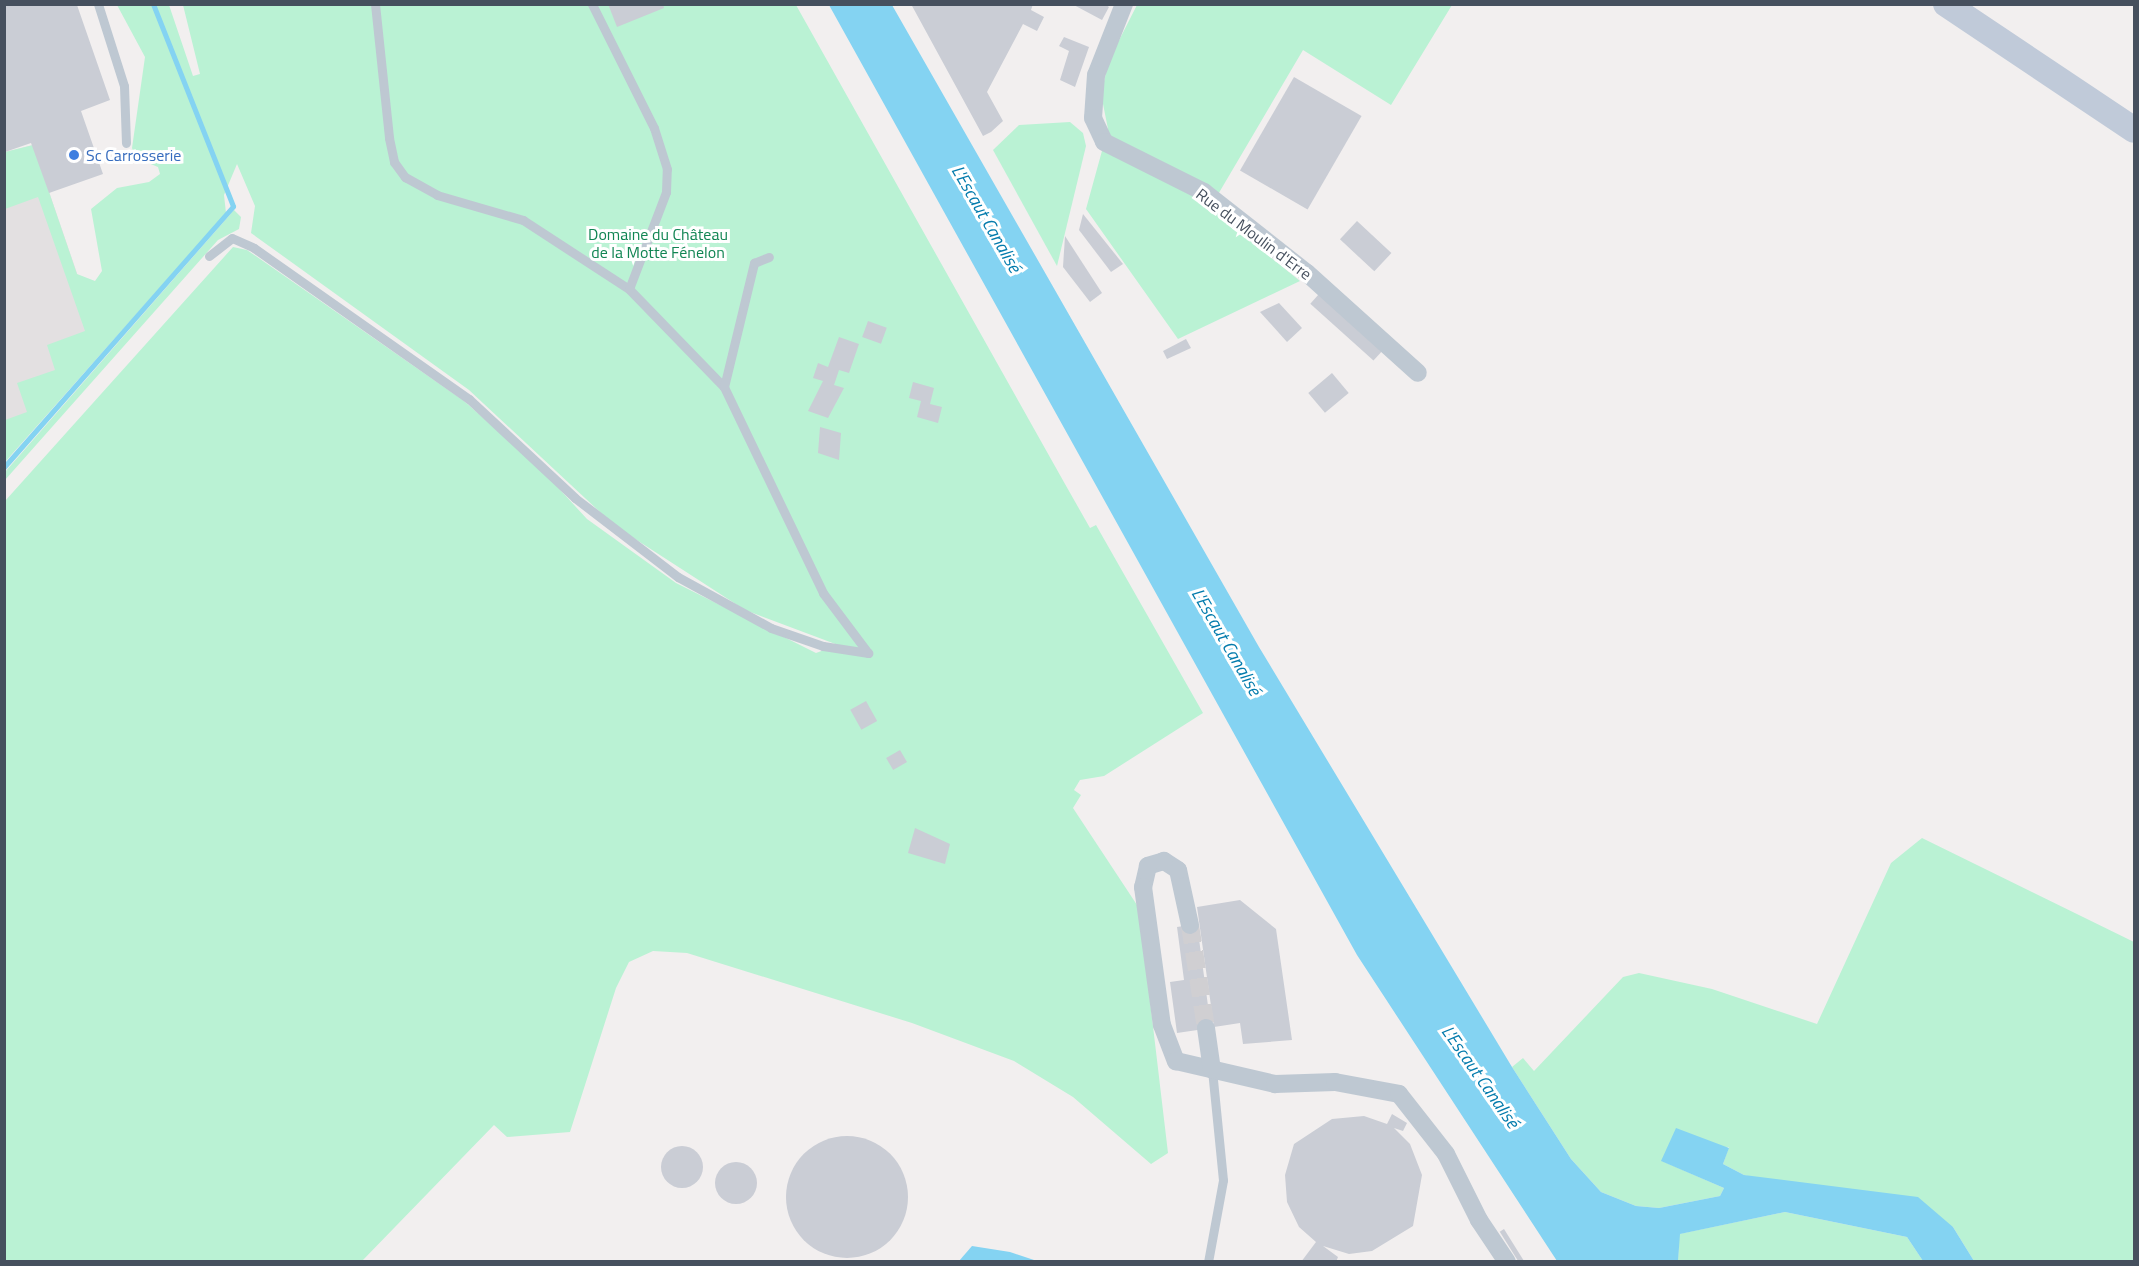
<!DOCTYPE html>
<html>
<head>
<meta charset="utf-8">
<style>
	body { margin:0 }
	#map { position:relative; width:2139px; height:1266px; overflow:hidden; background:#f2efef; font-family:"Titillium Web",sans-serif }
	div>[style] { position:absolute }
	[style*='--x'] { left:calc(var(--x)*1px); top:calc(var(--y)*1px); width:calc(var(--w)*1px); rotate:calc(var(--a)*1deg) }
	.education>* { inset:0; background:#e3e0e1 }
	.green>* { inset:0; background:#baf2d4 }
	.water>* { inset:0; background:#84d3f2 }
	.stream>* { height:5px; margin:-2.5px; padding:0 2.5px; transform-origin:2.5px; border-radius:2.5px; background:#84d3f2 }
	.building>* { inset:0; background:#cacdd5; transform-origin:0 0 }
	.round { border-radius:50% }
	.street-tunnel>* { height:18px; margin-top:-9px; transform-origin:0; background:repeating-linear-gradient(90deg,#d0cfd2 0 18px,transparent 0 27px) }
	.lane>* { height:9px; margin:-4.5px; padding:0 4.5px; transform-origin:4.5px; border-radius:4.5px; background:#bec8d2 }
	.street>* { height:18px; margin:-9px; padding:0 9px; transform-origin:9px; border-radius:9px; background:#bec8d2 }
	.secondary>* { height:26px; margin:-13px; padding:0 13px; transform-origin:13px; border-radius:13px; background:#c0cad9 }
	.dots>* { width:16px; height:16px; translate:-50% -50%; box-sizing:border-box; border:3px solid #fff; border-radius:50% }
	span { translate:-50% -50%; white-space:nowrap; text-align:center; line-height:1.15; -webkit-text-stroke:6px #fff; paint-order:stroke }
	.shop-label { font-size:16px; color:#366cbe }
	.left { translate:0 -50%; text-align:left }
	.park-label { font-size:16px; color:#118553 }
	.street-label { font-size:16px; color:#46505e }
	.water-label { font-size:18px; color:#037bac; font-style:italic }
	.frame { position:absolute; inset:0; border:6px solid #46505e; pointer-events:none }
</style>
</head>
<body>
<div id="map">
	<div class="education">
		<div style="clip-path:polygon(33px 145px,102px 346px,5px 455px,5px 152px)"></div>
	</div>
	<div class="green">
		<div style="clip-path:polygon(117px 5px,169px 5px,193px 76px,200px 74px,183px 5px,796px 5px,1065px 484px,1090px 528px,1096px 525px,1203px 713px,1104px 776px,1080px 780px,1074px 790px,1081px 795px,1073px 808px,1139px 908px,1168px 1153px,1151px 1164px,1073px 1097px,1014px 1061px,912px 1023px,687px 953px,653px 951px,629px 962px,616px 988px,570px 1132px,507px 1137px,494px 1125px,362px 1261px,5px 1261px,5px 501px,233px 247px,247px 250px,464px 401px,540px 468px,587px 519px,676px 583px,816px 653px,838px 645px,745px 610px,615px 526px,469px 390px,251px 233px,255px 206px,237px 164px,224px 195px,226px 213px,5px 462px,5px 420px,27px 412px,17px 383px,55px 370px,47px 345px,85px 331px,38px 197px,5px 209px,5px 152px,33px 145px,77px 274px,95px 281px,102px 271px,91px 209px,117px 188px,149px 182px,160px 174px,158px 167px,136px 158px,132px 148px,145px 57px)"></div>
		<div style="clip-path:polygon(1137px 5px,1452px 5px,1391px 105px,1303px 50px,1210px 208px,1300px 281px,1178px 339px,1086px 209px,1108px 129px,1101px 94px,1109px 60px)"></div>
		<div style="clip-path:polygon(1070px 122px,1083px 133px,1086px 146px,1057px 266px,993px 150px,1019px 125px)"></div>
		<div style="clip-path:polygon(234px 210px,241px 217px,239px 229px,218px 240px,5px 480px,5px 472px)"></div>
		<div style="clip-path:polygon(1922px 838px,2134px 942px,2134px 1261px,1974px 1261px,1953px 1227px,1744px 1175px,1723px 1164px,1729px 1147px,1662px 1161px,1724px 1188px,1720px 1196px,1659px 1208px,1636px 1206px,1601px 1192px,1571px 1159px,1512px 1067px,1523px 1058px,1534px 1071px,1623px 977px,1639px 973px,1712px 989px,1817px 1024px,1891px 863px)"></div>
		<div style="clip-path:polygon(1785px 1212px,1907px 1237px,1923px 1261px,1678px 1262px,1679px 1234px)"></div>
	</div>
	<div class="water">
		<div style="clip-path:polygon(829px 5px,892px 5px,1259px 647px,1512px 1067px,1571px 1159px,1601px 1192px,1636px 1206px,1659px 1208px,1720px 1196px,1724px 1188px,1661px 1161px,1676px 1128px,1729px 1148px,1723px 1164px,1744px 1175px,1918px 1197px,1953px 1227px,1974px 1261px,1923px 1261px,1907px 1237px,1785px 1212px,1680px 1234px,1678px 1261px,1557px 1261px,1357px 955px)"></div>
		<div style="clip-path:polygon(972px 1246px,1010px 1252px,1037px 1261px,959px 1261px)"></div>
	</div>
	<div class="stream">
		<div style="--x:4;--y:467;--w:347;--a:-48.7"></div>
		<div style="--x:233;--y:206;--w:217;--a:-111.6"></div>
	</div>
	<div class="building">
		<div style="clip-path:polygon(608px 4px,663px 4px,664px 8px,617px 27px)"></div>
		<div style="clip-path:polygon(911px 4px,1033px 4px,1031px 10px,1044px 17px,1037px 31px,1023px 24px,987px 92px,1003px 121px,991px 132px,983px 136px)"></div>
		<div style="clip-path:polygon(1072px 4px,1105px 4px,1109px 7px,1102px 20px)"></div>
		<div style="clip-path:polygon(5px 5px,77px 5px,110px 100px,81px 111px,103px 174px,49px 193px,31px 143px,5px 152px)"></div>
		<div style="clip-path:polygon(1064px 37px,1089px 47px,1075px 87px,1060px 80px,1069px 51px,1059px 46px)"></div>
		<div style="left:1294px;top:77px;width:78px;height:108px;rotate:30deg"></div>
		<div style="clip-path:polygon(1083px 214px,1123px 264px,1111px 272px,1079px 230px)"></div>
		<div style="left:1357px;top:221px;width:47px;height:25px;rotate:43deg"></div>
		<div style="clip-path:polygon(1065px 236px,1102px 293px,1090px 302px,1063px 267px)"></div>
		<div style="left:1319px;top:294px;width:85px;height:13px;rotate:42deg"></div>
		<div style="clip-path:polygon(1279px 303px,1302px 328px,1287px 342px,1260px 312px)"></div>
		<div style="left:868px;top:321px;width:20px;height:17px;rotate:20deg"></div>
		<div style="clip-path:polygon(839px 337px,859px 344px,849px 373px,839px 370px,834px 385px,844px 388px,828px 418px,808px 411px,823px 381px,813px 378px,818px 363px,828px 367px)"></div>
		<div style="clip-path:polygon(1186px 339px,1191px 348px,1167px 359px,1163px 351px)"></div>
		<div style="left:1332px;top:373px;width:26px;height:31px;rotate:50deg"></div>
		<div style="clip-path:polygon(913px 382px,934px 388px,930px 404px,942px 407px,938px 423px,917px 417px,921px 401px,909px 398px)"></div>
		<div style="clip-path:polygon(820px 427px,841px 433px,839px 460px,818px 453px)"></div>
		<div style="left:866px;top:701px;width:23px;height:18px;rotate:61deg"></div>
		<div style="left:900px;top:750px;width:14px;height:16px;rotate:60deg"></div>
		<div style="clip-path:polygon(915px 828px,950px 844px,945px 864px,908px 853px)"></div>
		<div style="clip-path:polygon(1240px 900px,1276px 929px,1292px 1040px,1243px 1044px,1240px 1023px,1214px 1027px,1197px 907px)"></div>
		<div style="clip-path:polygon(1197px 924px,1211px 1028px,1177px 1033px,1170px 982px,1184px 980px,1177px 927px)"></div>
		<div style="clip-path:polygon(1392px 1114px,1407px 1123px,1403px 1131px,1394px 1128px,1410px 1144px,1422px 1175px,1413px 1226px,1372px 1251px,1349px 1254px,1323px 1246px,1338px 1257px,1336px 1262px,1301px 1262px,1316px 1242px,1299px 1227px,1287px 1202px,1285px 1175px,1294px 1144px,1332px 1119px,1364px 1116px,1387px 1124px)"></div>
		<div class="round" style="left:786px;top:1136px;width:122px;height:122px"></div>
		<div class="round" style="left:661px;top:1146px;width:42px;height:42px"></div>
		<div class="round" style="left:715px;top:1162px;width:42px;height:42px"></div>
		<div style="left:1504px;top:1229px;width:39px;height:5px;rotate:58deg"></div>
	</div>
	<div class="street-tunnel">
		<div style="--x:1190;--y:925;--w:104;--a:81.2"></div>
	</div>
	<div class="lane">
		<div style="--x:98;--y:4;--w:86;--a:72.4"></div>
		<div style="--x:124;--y:86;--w:57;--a:88"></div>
		<div style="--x:375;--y:4;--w:135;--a:84"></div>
		<div style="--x:389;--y:138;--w:25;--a:78"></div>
		<div style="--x:394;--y:162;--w:19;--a:54"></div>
		<div style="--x:405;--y:177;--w:37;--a:29"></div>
		<div style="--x:437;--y:195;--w:90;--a:16.2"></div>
		<div style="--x:523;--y:220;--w:126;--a:33.1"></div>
		<div style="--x:629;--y:289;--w:104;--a:-69.1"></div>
		<div style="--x:666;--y:192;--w:23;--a:-88"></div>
		<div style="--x:667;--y:169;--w:43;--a:-107.6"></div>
		<div style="--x:654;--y:128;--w:139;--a:-116.6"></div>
		<div style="--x:209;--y:256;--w:29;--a:-38"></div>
		<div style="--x:232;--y:238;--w:24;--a:24"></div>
		<div style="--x:254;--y:248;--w:263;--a:35.1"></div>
		<div style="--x:469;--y:399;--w:145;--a:43"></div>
		<div style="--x:575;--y:498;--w:130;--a:37.5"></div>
		<div style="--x:678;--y:577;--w:106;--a:28.7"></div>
		<div style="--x:771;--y:628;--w:55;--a:19.1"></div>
		<div style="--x:823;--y:646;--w:46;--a:8.8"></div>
		<div style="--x:629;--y:289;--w:136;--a:45.9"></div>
		<div style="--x:724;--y:387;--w:229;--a:64.3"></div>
		<div style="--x:823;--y:593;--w:75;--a:53.1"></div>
		<div style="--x:724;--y:387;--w:128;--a:-76.4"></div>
		<div style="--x:754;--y:263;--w:16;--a:-22"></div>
		<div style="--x:1208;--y:1262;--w:83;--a:-79.6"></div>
		<div style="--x:1223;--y:1180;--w:111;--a:-95.7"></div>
	</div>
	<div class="street">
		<div style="--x:1124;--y:4;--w:76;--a:111.5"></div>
		<div style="--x:1096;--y:75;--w:43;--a:94"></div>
		<div style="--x:1093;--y:118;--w:26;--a:65"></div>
		<div style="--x:1104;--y:142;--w:112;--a:26.6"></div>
		<div style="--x:1204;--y:192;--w:131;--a:38.2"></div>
		<div style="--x:1307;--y:273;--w:149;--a:42"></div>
		<div style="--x:1190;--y:925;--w:56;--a:-102.3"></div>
		<div style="--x:1178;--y:870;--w:17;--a:-147"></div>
		<div style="--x:1164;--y:861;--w:17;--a:163"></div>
		<div style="--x:1148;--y:866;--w:22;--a:103"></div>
		<div style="--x:1143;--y:887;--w:139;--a:82.2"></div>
		<div style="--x:1162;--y:1025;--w:39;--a:69"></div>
		<div style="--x:1176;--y:1061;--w:102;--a:13.1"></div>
		<div style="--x:1275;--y:1084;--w:60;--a:-1.9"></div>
		<div style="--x:1335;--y:1082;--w:65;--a:10.6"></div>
		<div style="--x:1399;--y:1094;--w:76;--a:51.9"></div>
		<div style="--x:1446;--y:1154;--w:74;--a:63.4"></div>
		<div style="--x:1479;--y:1220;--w:50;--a:56.3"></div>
		<div style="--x:1206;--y:1028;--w:42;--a:81.9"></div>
	</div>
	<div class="secondary">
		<div style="--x:1946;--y:4;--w:226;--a:33.8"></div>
	</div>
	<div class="dots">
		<div style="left:74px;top:155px;background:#3f7fe0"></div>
	</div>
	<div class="shop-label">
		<span class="left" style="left:86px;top:155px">Sc Carrosserie</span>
	</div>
	<div class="park-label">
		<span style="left:658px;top:243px">Domaine du Château<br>de la Motte Fénelon</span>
	</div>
	<div class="street-label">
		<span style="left:1254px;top:234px;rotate:37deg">Rue du Moulin d'Erre</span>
	</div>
	<div class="water-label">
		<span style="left:986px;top:219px;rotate:60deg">L'Escaut Canalisé</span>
		<span style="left:1226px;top:642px;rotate:60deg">L'Escaut Canalisé</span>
		<span style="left:1480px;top:1077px;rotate:55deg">L'Escaut Canalisé</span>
	</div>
	<div class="frame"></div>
</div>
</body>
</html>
